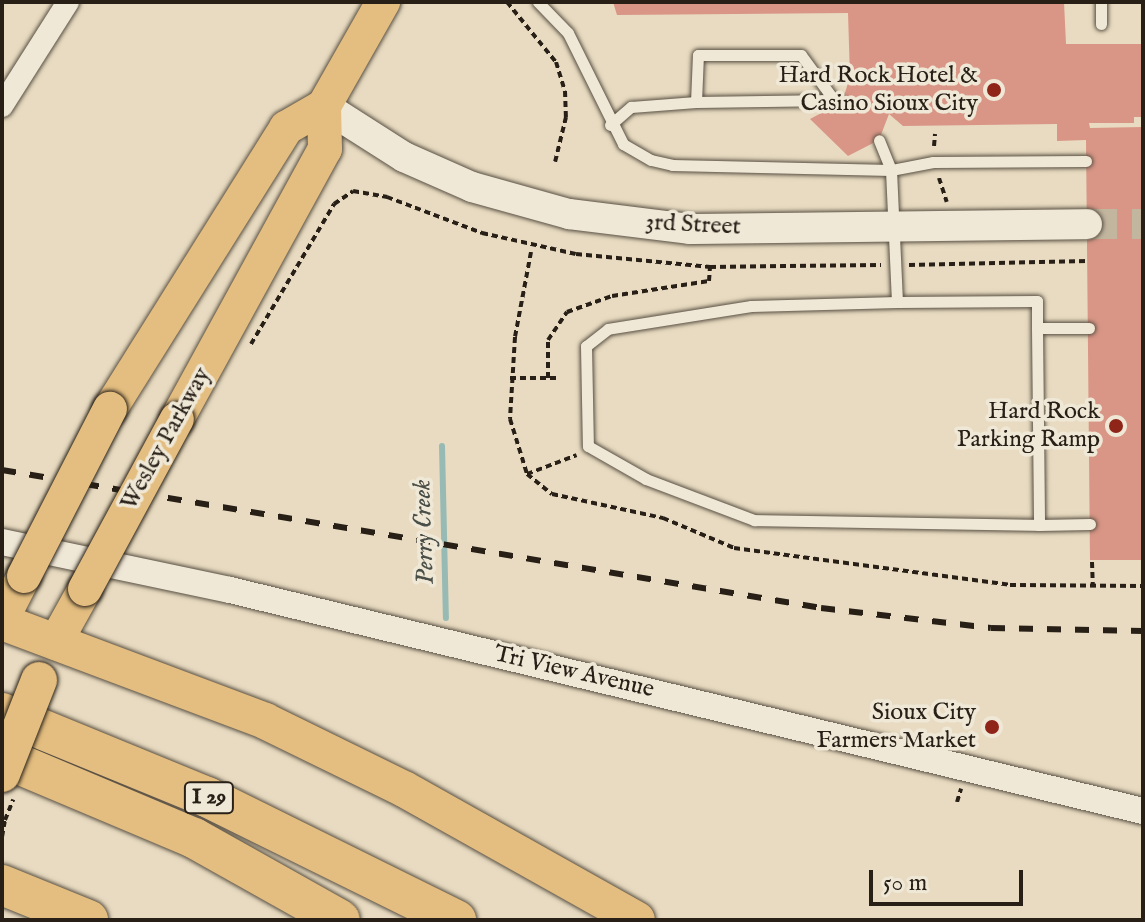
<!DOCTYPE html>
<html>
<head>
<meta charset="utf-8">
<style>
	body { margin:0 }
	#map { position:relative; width:1145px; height:922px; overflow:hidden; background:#e8dbc1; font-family:"IM FELL English",serif }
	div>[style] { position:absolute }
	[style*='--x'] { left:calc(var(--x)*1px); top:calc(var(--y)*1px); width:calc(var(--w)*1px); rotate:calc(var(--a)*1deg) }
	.stream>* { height:6px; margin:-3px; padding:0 3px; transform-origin:3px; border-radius:3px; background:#97bbb4 }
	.building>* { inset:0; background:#d99686 }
	.secondary-tunnel>* { height:30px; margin-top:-15px; transform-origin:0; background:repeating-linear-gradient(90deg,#c2b69f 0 30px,transparent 0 45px) }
	.path>* { height:4px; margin-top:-2px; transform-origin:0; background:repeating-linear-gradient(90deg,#282017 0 6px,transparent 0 10px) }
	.roads { filter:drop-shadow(0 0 2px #584f42) drop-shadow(0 0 2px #584f42) }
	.service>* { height:11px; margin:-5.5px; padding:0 5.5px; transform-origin:5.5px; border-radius:5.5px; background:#f0e8d7 }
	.minor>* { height:22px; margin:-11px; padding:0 11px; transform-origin:11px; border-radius:11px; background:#f0e8d7 }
	.tertiary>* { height:26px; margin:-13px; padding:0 13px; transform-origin:13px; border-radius:13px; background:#f0e8d7 }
	.secondary>* { height:30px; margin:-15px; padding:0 15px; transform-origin:15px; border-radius:15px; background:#f0e8d7 }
	.primary>* { height:34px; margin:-17px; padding:0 17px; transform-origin:17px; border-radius:17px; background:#e4be80 }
	.trunk>* { height:36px; margin:-18px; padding:0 18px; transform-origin:18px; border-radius:18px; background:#e4be80 }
	.motorway>* { height:40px; margin:-20px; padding:0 20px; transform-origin:20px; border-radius:20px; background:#e4be80 }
	.rail>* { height:6px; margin-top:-3px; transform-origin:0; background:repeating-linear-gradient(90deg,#282017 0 14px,transparent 0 28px) }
	.path-bridge>* { height:4px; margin-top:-2px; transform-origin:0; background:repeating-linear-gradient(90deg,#282017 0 6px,transparent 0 10px) }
	.bridges { filter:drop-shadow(0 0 2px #282017) drop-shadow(0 0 2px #282017) }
	.primary-bridge>* { height:34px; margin:-17px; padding:0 17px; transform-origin:17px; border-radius:17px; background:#e4be80 }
	.trunk-bridge>* { height:36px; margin:-18px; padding:0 18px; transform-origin:18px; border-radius:18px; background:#e4be80 }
	.dots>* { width:22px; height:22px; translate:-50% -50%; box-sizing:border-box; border:4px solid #f0e8d7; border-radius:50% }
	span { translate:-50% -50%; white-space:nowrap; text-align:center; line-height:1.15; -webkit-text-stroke:7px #f0e8d7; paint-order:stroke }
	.shield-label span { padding:2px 6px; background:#f0e8d7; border:2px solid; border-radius:6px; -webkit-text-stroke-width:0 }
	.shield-label { font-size:22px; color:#282017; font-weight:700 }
	.poi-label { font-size:24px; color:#282017 }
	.right { translate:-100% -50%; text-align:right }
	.street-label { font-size:24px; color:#282017 }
	.water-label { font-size:26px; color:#494e46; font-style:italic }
	.frame { position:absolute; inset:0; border:4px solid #282017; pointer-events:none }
	.scale { position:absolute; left:869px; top:870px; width:154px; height:36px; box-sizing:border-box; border:4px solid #282017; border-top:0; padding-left:10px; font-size:24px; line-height:28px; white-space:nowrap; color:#282017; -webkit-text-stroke:6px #f0e8d7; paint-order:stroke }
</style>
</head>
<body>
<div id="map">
	<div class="stream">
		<div style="--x:442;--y:446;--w:172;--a:88.7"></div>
	</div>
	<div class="building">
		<div style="clip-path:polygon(613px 2px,1064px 2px,1066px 44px,1143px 44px,1143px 117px,1134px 117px,1134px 123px,1089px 123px,1090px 128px,1143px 127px,1143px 560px,1090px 560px,1086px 140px,1057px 141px,1057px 124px,903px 126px,889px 114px,879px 140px,848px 156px,810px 119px,842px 102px,850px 77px,848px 13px,617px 15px)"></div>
	</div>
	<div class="secondary-tunnel">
		<div style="--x:1087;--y:224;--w:56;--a:0"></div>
	</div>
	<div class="path">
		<div style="--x:507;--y:2;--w:77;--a:50.8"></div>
		<div style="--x:556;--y:62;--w:30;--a:73"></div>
		<div style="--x:565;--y:91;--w:26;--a:88"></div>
		<div style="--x:566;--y:117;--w:46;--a:103.7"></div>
		<div style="--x:934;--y:146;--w:12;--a:-85"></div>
		<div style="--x:939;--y:178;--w:25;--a:72"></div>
		<div style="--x:531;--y:252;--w:86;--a:100.7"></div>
		<div style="--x:515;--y:337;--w:82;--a:93.5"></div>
		<div style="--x:510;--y:419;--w:58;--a:72.8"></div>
		<div style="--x:527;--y:474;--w:32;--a:39"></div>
		<div style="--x:552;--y:494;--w:114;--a:12.2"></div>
		<div style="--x:663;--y:518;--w:77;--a:22.9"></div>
		<div style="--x:734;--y:548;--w:278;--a:7.6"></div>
		<div style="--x:1010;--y:585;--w:133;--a:0.4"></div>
		<div style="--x:909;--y:265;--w:179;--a:-1.3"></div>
		<div style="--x:251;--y:344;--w:163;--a:-59.3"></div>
		<div style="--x:334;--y:204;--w:23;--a:-34"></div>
		<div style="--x:353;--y:191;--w:35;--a:10"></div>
		<div style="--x:387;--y:197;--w:102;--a:20.8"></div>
		<div style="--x:482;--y:233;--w:96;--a:12.6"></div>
		<div style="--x:576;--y:254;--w:135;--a:5.5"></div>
		<div style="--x:710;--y:267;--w:171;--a:-0.7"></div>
		<div style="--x:510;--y:378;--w:48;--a:0"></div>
		<div style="--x:548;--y:378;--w:38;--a:-90"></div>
		<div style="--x:548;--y:340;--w:34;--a:-56"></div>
		<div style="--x:567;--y:312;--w:48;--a:-19.6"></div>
		<div style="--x:612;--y:296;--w:98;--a:-8.8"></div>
		<div style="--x:709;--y:281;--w:14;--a:-86"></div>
		<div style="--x:527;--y:474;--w:53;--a:-20.8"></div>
		<div style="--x:1092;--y:562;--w:23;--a:88"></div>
		<div style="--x:957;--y:802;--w:14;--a:-73"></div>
		<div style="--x:2;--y:837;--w:17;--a:-80"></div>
	</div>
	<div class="roads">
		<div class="service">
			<div style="--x:538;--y:2;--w:43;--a:45.9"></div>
			<div style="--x:568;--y:33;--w:124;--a:63.6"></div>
			<div style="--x:623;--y:144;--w:32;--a:30"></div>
			<div style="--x:651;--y:160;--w:22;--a:13"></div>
			<div style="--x:672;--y:165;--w:219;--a:1.3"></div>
			<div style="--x:891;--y:170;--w:32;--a:-112"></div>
			<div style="--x:1101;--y:2;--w:22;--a:90"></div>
			<div style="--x:696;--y:102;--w:138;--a:-0.8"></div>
			<div style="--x:610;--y:125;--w:28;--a:-41"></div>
			<div style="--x:631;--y:107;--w:65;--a:-4.4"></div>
			<div style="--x:696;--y:102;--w:47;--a:-87.6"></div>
			<div style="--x:698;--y:55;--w:103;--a:0"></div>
			<div style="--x:801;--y:55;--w:56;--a:53.7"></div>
			<div style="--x:834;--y:100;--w:8;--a:14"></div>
			<div style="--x:1086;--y:161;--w:153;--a:179.6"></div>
			<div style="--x:933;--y:162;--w:43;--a:169.2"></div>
			<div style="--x:891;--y:170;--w:132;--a:87.4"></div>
			<div style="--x:897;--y:302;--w:140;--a:-0.4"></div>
			<div style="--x:1037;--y:301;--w:27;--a:90"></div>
			<div style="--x:1037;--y:328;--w:52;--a:0"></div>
			<div style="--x:897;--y:302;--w:146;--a:178.4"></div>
			<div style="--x:751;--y:306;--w:145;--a:170.9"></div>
			<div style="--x:608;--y:329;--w:28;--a:142"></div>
			<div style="--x:586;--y:346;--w:100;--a:88.9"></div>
			<div style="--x:588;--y:446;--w:67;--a:29.6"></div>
			<div style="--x:646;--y:479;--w:116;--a:20.8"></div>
			<div style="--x:754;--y:520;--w:285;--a:1"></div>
			<div style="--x:1037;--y:328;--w:197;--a:89.4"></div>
			<div style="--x:1039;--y:525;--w:51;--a:-1.1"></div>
		</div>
		<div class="minor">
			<div style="--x:2;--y:106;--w:123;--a:-57.6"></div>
		</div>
		<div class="tertiary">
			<div style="--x:2;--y:542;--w:233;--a:11.9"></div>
			<div style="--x:230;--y:590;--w:939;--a:13.61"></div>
		</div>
		<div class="secondary">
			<div style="--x:324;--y:106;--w:95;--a:32.5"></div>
			<div style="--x:404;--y:157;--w:74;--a:23.8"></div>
			<div style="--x:472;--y:187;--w:101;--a:15.6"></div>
			<div style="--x:569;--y:214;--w:121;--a:7.1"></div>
			<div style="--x:689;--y:229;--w:398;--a:-0.7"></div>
		</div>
		<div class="primary">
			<div style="--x:110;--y:409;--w:332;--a:-57.9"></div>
			<div style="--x:286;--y:128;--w:44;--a:-30.1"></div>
			<div style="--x:324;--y:106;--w:120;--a:-60.4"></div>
			<div style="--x:177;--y:419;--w:308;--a:-61.3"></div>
			<div style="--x:325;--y:149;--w:43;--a:-91.3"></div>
			<div style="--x:2;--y:619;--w:48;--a:-62.9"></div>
			<div style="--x:55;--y:643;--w:62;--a:-60.9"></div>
		</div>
		<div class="trunk">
			<div style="--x:2;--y:622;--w:281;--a:20.6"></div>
			<div style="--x:265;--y:721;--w:155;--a:26.1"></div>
			<div style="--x:404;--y:789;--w:267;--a:29.3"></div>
		</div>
		<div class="motorway">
			<div style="--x:2;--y:713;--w:222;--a:22.3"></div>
			<div style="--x:207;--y:797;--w:278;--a:26.3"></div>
			<div style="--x:2;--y:757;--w:208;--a:22.9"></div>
			<div style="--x:194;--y:838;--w:167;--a:29.3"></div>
			<div style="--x:2;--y:885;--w:93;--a:22.1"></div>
		</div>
	</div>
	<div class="rail">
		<div style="--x:2;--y:470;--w:831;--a:9.56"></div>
		<div style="--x:821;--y:608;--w:171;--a:6.7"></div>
		<div style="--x:991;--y:628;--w:152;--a:1.1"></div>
	</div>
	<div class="path-bridge">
		<div style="--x:5;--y:820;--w:22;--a:-68"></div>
	</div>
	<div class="bridges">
		<div class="primary-bridge">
			<div style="--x:24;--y:576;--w:188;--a:-62.8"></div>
			<div style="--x:85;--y:589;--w:193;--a:-61.6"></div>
		</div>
		<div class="trunk-bridge">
			<div style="--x:2;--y:774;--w:101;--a:-68.5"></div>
		</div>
	</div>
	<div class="dots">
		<div style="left:994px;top:90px;background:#8f2418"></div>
		<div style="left:1116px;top:426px;background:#8f2418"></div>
		<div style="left:992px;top:727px;background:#8f2418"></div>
	</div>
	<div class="shield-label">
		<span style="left:209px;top:798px">I 29</span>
	</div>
	<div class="poi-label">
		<span class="right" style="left:978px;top:90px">Hard Rock Hotel &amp;<br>Casino Sioux City</span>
		<span class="right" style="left:1100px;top:426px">Hard Rock<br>Parking Ramp</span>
		<span class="right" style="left:976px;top:727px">Sioux City<br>Farmers Market</span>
	</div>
	<div class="street-label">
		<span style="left:693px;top:225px;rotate:3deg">3rd Street</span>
		<span style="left:166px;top:439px;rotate:-61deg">Wesley Parkway</span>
		<span style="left:574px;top:672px;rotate:13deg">Tri View Avenue</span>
	</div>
	<div class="water-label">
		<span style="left:424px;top:532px;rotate:-92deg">Perry Creek</span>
	</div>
	<div class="frame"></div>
	<div class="scale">50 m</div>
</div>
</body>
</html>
